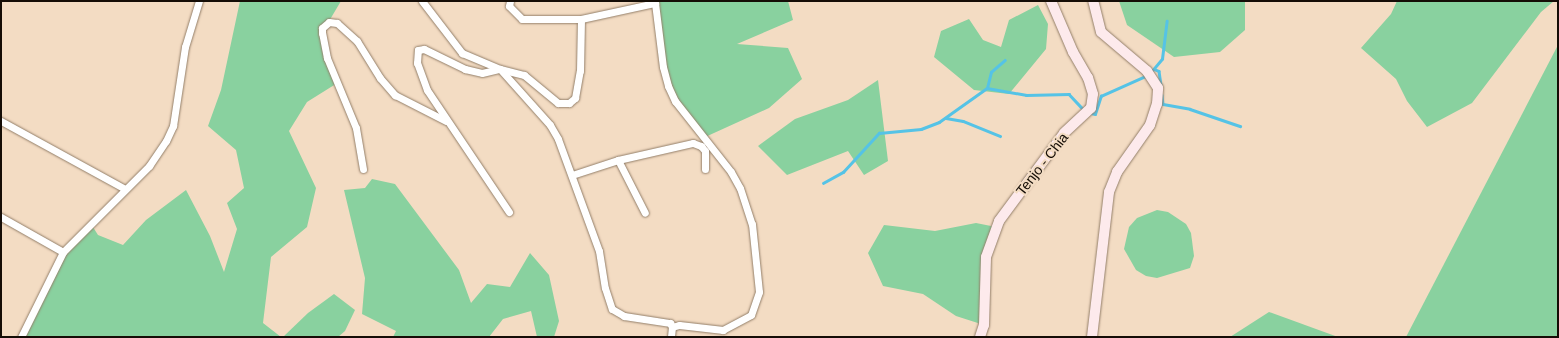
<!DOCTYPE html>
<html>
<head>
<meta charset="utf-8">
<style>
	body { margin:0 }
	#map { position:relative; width:1559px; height:338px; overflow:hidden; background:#f3dcc3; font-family:Arial,sans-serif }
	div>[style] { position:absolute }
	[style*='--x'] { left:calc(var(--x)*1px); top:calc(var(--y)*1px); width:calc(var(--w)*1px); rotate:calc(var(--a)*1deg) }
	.green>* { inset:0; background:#89d19f }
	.stream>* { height:2.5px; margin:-1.25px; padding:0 1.25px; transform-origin:1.25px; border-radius:1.25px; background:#55c3e6 }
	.roads { filter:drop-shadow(0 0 1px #937f69) drop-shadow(0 0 1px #937f69) }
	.street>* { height:7px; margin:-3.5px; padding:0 3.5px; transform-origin:3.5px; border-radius:3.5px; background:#fff }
	.secondary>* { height:10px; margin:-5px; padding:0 5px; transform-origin:5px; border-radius:5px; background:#fdeaec }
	span { translate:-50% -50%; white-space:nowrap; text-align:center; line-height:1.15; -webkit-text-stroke:4px #f3dcc3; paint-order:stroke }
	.street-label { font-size:14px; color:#150d06 }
	.frame { position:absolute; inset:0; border:2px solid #150d06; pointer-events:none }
</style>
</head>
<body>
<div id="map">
	<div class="green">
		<div style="clip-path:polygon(240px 1px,341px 1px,322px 33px,339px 82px,307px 102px,289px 131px,316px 188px,307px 227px,271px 257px,263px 323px,281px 337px,21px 337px,63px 252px,91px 224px,98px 235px,123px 245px,146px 220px,186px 190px,210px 236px,224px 272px,237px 229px,227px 203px,244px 188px,236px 150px,208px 126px,221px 90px)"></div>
		<div style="clip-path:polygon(654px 1px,788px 1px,793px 20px,737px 44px,788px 48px,802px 79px,769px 108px,703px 138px,668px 86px)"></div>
		<div style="clip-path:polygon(1119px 1px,1245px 1px,1245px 30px,1220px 52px,1174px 57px,1127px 25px)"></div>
		<div style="clip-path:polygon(1397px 1px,1554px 1px,1541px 12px,1472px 103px,1427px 127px,1407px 101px,1396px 79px,1361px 48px,1391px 14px)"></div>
		<div style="clip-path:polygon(1038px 5px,1048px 24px,1046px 49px,1009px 94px,974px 90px,934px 57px,941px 31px,969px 19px,983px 40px,1001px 47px,1009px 20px)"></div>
		<div style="clip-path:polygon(1558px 45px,1558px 337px,1406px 337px)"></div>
		<div style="clip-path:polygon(878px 80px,888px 161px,864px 175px,848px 151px,787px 175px,758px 146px,795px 119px,848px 100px)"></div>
		<div style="clip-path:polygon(372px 179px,395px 184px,459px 270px,471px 303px,487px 284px,510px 287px,530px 253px,549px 275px,559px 321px,554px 337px,537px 337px,531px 311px,503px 319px,489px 337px,393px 337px,396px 331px,362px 314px,365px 278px,344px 190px,365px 188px)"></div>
		<div style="clip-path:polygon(1157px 210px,1168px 212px,1186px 224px,1191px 233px,1194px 256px,1190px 268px,1157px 278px,1146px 276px,1136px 270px,1124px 249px,1129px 227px,1137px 218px)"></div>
		<div style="clip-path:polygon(976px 223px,996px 227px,993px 236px,984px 325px,956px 316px,923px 294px,883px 286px,868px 253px,884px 225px,935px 231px)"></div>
		<div style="clip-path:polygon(334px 294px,355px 310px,345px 331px,338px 337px,283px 337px,308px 313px)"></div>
		<div style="clip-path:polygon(1269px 312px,1338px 337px,1230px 337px)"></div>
	</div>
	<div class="stream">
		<div style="--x:1154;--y:69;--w:5;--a:22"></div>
		<div style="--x:1159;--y:71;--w:15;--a:82"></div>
		<div style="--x:1151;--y:72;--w:17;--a:-50"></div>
		<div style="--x:1162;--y:59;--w:38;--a:-83"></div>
		<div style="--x:987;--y:88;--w:16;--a:-76"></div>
		<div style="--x:991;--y:72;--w:18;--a:-41"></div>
		<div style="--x:1162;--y:95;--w:9;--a:84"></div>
		<div style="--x:1163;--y:104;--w:27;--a:10"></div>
		<div style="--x:1190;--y:109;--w:53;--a:18.8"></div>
		<div style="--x:1091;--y:113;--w:4;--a:14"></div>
		<div style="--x:1095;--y:114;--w:19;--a:-72"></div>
		<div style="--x:1101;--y:96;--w:51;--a:-24.1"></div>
		<div style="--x:946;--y:118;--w:17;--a:10"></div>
		<div style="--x:963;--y:121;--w:40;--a:22"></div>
		<div style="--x:823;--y:183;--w:23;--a:-29"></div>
		<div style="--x:843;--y:172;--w:53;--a:-47.3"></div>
		<div style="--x:879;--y:133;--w:42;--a:-5.4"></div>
		<div style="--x:921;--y:129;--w:19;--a:-21"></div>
		<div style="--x:939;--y:122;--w:59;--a:-35.3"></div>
		<div style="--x:987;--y:88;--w:40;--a:10"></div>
		<div style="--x:1026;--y:95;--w:43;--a:-1.3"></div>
		<div style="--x:1069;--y:94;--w:22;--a:47"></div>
	</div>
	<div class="roads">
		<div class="street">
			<div style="--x:422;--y:1;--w:66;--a:52.4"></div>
			<div style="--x:462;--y:53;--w:41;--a:22.8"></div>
			<div style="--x:500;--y:69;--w:75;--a:48.2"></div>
			<div style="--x:550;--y:125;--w:16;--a:60"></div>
			<div style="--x:558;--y:139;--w:119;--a:69.9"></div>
			<div style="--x:599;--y:251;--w:37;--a:81"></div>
			<div style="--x:605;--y:288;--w:22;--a:72"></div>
			<div style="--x:612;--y:309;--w:14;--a:30"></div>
			<div style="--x:624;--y:316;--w:47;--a:8.7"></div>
			<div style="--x:670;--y:323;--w:4;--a:63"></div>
			<div style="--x:672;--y:327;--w:10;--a:96"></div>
			<div style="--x:510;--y:1;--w:5;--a:101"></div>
			<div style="--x:509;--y:6;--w:18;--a:45"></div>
			<div style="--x:522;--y:19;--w:59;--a:0"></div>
			<div style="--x:1;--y:121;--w:141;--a:28.7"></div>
			<div style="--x:618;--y:160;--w:59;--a:63"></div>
			<div style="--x:363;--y:169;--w:42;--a:-99.7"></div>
			<div style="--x:356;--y:128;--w:76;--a:-112.5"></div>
			<div style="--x:327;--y:58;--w:25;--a:-101"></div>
			<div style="--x:322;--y:33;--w:5;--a:-90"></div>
			<div style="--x:322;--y:28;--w:9;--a:-41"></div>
			<div style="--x:329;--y:22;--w:8;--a:7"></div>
			<div style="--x:337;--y:23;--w:27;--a:42"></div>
			<div style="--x:357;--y:41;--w:44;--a:58.1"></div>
			<div style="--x:380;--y:78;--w:23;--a:49"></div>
			<div style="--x:395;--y:95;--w:57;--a:27"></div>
			<div style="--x:572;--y:175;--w:48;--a:-18.1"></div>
			<div style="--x:618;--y:160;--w:77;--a:-12.8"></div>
			<div style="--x:693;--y:143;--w:9;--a:21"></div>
			<div style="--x:701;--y:146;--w:6;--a:51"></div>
			<div style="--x:705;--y:151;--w:18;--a:90"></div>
			<div style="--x:509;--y:212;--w:147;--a:-123.9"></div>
			<div style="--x:427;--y:90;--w:29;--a:-110"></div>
			<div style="--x:417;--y:63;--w:13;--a:-86"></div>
			<div style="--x:418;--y:50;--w:6;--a:-9"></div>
			<div style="--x:424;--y:49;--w:46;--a:26"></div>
			<div style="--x:465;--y:69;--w:17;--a:13"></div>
			<div style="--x:482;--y:73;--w:18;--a:-13"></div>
			<div style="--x:500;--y:69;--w:25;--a:14"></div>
			<div style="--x:524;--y:75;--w:44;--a:39.5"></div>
			<div style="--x:558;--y:103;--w:11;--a:0"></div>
			<div style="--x:569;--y:103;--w:8;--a:-40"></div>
			<div style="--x:575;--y:98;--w:27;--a:-80"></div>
			<div style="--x:580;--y:71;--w:52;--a:-88.9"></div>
			<div style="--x:581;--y:19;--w:76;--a:-12.2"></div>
			<div style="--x:655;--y:3;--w:64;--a:82.9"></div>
			<div style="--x:663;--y:67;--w:20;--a:75"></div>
			<div style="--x:668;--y:86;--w:17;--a:65"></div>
			<div style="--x:675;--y:101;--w:90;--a:51.7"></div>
			<div style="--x:731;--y:172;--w:18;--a:61"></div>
			<div style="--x:740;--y:188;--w:38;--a:72"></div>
			<div style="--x:752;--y:224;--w:68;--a:84.1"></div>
			<div style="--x:759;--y:292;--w:24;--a:109"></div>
			<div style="--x:751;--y:315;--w:32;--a:152"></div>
			<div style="--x:723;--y:330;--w:44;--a:-173.5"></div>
			<div style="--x:679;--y:325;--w:7;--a:164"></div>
			<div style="--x:1;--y:217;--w:71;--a:29.4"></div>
			<div style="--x:21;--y:337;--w:95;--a:-63.7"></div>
			<div style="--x:63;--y:252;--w:122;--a:-45"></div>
			<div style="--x:149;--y:166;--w:30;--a:-56"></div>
			<div style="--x:166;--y:141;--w:17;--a:-65"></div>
			<div style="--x:173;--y:126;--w:80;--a:-81.4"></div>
			<div style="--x:185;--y:47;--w:48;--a:-73.1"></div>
		</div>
		<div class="secondary">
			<div style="--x:980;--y:337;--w:13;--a:-72"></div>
			<div style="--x:984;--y:325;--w:68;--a:-88.3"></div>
			<div style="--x:986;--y:257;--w:38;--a:-70"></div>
			<div style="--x:999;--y:221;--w:109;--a:-53.5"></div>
			<div style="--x:1064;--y:133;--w:37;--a:-43"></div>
			<div style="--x:1091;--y:108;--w:14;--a:-82"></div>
			<div style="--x:1093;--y:94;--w:17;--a:-107"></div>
			<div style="--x:1088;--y:78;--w:30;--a:-120"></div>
			<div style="--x:1073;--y:52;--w:56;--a:-113.3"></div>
			<div style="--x:1092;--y:337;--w:146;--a:-83.3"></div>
			<div style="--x:1109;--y:192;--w:22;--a:-68"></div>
			<div style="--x:1117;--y:172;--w:57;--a:-54.9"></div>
			<div style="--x:1150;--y:125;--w:22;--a:-72"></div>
			<div style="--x:1157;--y:104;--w:16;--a:-86"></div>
			<div style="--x:1158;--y:88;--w:20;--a:-123"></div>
			<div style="--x:1147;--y:71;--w:60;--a:-139.7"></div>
			<div style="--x:1101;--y:32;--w:32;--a:-104"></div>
		</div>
	</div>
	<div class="street-label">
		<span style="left:1042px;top:164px;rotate:-52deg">Tenjo - Chia</span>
	</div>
	<div class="frame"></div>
</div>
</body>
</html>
